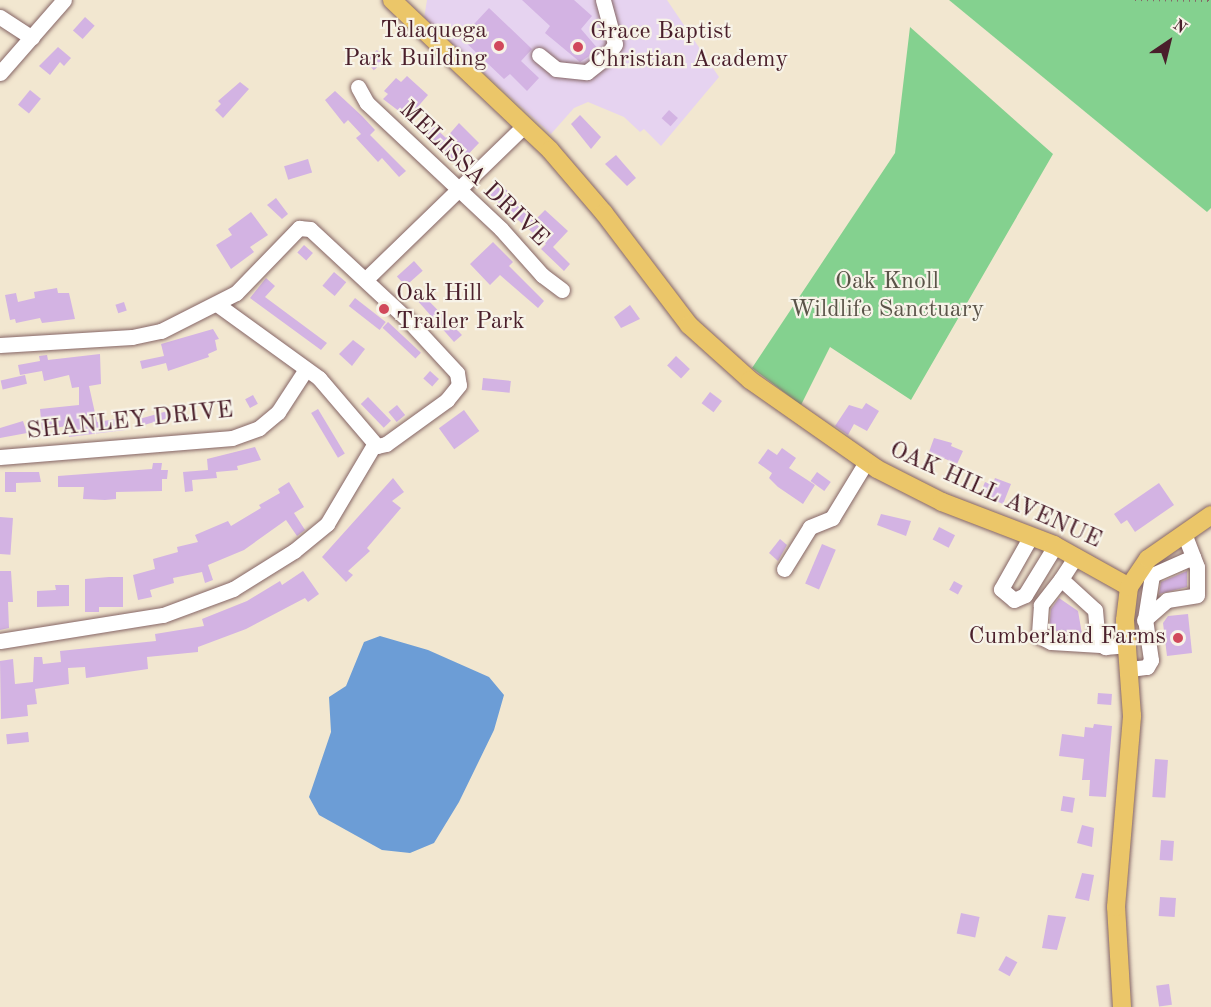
<!DOCTYPE html>
<html>
<head>
<meta charset="utf-8">
<style>
	body { margin:0 }
	#map { position:relative; width:1211px; height:1007px; overflow:hidden; background:#f2e7d0; font-family:"Old Standard TT",serif }
	div>[style] { position:absolute }
	[style*='--x'] { left:calc(var(--x)*1px); top:calc(var(--y)*1px); width:calc(var(--w)*1px); rotate:calc(var(--a)*1deg) }
	.built>* { inset:0; background:#e6d3f0 }
	.green>* { inset:0; background:#84d18f }
	.water>* { inset:0; background:#6c9dd6 }
	.building>* { inset:0; background:#d3b3e3; transform-origin:0 0 }
	.path>* { height:2px; margin-top:-1px; transform-origin:0; background:repeating-linear-gradient(90deg,#856565 0 1.5px,transparent 0 6px) }
	.roads { filter:drop-shadow(0 0 2px #856565) drop-shadow(0 0 2px #856565) }
	.minor>* { height:15px; margin:-7.5px; padding:0 7.5px; transform-origin:7.5px; border-radius:7.5px; background:#fff }
	.major>* { height:18px; margin:-9px; padding:0 9px; transform-origin:9px; border-radius:9px; background:#ebc669 }
	.dots>* { width:16px; height:16px; translate:-50% -50%; box-sizing:border-box; border:3px solid #f7f3e8; border-radius:50% }
	span { translate:-50% -50%; white-space:nowrap; text-align:center; line-height:1.15; -webkit-text-stroke:4.5px #f7f3e8; paint-order:stroke }
	.poi-label { font-size:24px; color:#4a1f2b }
	.right { translate:-100% -50%; text-align:right }
	.left { translate:0 -50%; text-align:left }
	.street-label { font-size:24px; color:#4a1f2b }
	.park-label { font-size:24px; color:#5b5449 }
	.north { position:absolute; left:1139px; top:12px; width:60px; height:60px; -webkit-text-stroke:4px #f7f3e8; paint-order:stroke; rotate:35deg; font-size:16px; font-weight:700; line-height:24px; text-align:center; color:#4a1f2b }
	.north::after { content:''; display:block; margin:auto; width:21px; height:27px; background:#4a1f2b; clip-path:polygon(50% 0,100% 100%,50% 72%,0 100%) }
</style>
</head>
<body>
<div id="map">
	<div class="built">
		<div style="clip-path:polygon(427px 0,667px 0,719px 77px,661px 146px,644px 129px,640px 132px,624px 117px,588px 102px,574px 108px,551px 134px,424px 18px)"></div>
	</div>
	<div class="green">
		<div style="clip-path:polygon(949px 0,1211px 0,1211px 208px,1207px 212px)"></div>
		<div style="clip-path:polygon(910px 27px,1053px 154px,911px 400px,830px 347px,801px 405px,752px 368px,895px 153px)"></div>
	</div>
	<div class="water">
		<div style="clip-path:polygon(380px 636px,428px 650px,489px 677px,504px 695px,494px 730px,459px 802px,434px 843px,410px 853px,382px 850px,319px 815px,309px 797px,331px 732px,329px 697px,346px 686px,364px 642px)"></div>
	</div>
	<div class="building">
		<div style="clip-path:polygon(522px 0,574px 0,592px 16px,581px 29px,599px 50px,580px 62px,545px 33px,550px 26px)"></div>
		<div style="clip-path:polygon(489px 8px,532px 49px,521px 61px,539px 78px,527px 91px,510px 74px,504px 79px,461px 38px)"></div>
		<div style="left:85px;top:17px;width:13px;height:18px;rotate:42deg"></div>
		<div style="clip-path:polygon(58px 47px,71px 58px,64px 66px,60px 62px,50px 75px,39px 66px)"></div>
		<div style="left:377px;top:50px;width:13px;height:16px;rotate:48deg"></div>
		<div style="clip-path:polygon(407px 76px,428px 95px,408px 118px,383px 99px,388px 94px,384px 91px,396px 78px,401px 82px)"></div>
		<div style="clip-path:polygon(240px 82px,249px 89px,223px 118px,215px 110px,221px 104px,218px 101px)"></div>
		<div style="left:30px;top:90px;width:14px;height:19px;rotate:39deg"></div>
		<div style="clip-path:polygon(335px 91px,362px 116px,375px 130px,370px 135px,406px 171px,399px 177px,382px 158px,378px 162px,356px 138px,361px 134px,348px 120px,344px 124px,325px 100px)"></div>
		<div style="left:669px;top:110px;width:12px;height:11px;rotate:42deg"></div>
		<div style="clip-path:polygon(580px 115px,601px 137px,591px 149px,571px 124px)"></div>
		<div style="clip-path:polygon(429px 122px,446px 138px,459px 123px,479px 143px,457px 166px,420px 132px)"></div>
		<div style="clip-path:polygon(616px 155px,636px 178px,627px 186px,605px 164px)"></div>
		<div style="left:308px;top:159px;width:14px;height:25px;rotate:73deg"></div>
		<div style="clip-path:polygon(497px 180px,535px 220px,545px 210px,568px 231px,553px 247px,570px 264px,564px 271px,541px 249px,546px 244px,490px 196px,487px 190px)"></div>
		<div style="clip-path:polygon(276px 198px,288px 214px,282px 219px,267px 205px)"></div>
		<div style="clip-path:polygon(251px 212px,268px 235px,250px 247px,254px 252px,231px 269px,216px 245px,232px 235px,228px 229px)"></div>
		<div style="clip-path:polygon(493px 242px,513px 262px,509px 266px,544px 301px,538px 308px,500px 275px,490px 285px,470px 264px)"></div>
		<div style="left:304px;top:245px;width:12px;height:10px;rotate:42deg"></div>
		<div style="left:414px;top:261px;width:13px;height:23px;rotate:48deg"></div>
		<div style="left:334px;top:272px;width:16px;height:18px;rotate:40deg"></div>
		<div style="clip-path:polygon(266px 278px,275px 286px,265px 297px,327px 343px,321px 350px,250px 298px)"></div>
		<div style="clip-path:polygon(57px 288px,58px 293px,69px 293px,75px 319px,42px 323px,40px 318px,16px 323px,15px 319px,10px 320px,5px 295px,16px 293px,18px 302px,35px 298px,34px 292px)"></div>
		<div style="clip-path:polygon(423px 295px,462px 335px,454px 342px,417px 300px)"></div>
		<div style="left:355px;top:298px;width:39px;height:10px;rotate:38deg"></div>
		<div style="left:124px;top:302px;width:9px;height:9px;rotate:72deg"></div>
		<div style="clip-path:polygon(630px 305px,640px 319px,621px 328px,614px 317px)"></div>
		<div style="left:388px;top:322px;width:45px;height:8px;rotate:43deg"></div>
		<div style="clip-path:polygon(213px 329px,219px 339px,215px 340px,217px 350px,208px 354px,209px 357px,168px 371px,166px 363px,142px 369px,140px 361px,164px 356px,161px 344px)"></div>
		<div style="clip-path:polygon(353px 340px,365px 349px,352px 366px,339px 354px)"></div>
		<div style="clip-path:polygon(100px 354px,101px 384px,89px 386px,97px 422px,122px 418px,125px 430px,69px 437px,67px 426px,42px 430px,40px 409px,79px 405px,79px 387px,72px 388px,69px 375px,44px 381px,42px 371px,20px 375px,18px 365px,40px 361px,39px 356px,47px 355px,48px 360px)"></div>
		<div style="left:676px;top:356px;width:19px;height:13px;rotate:43deg"></div>
		<div style="left:430px;top:371px;width:12px;height:10px;rotate:42deg"></div>
		<div style="left:25px;top:375px;width:9px;height:25px;rotate:77deg"></div>
		<div style="left:483px;top:378px;width:28px;height:12px;rotate:6deg"></div>
		<div style="left:710px;top:392px;width:15px;height:14px;rotate:37deg"></div>
		<div style="left:253px;top:395px;width:10px;height:9px;rotate:61deg"></div>
		<div style="left:368px;top:397px;width:33px;height:10px;rotate:46deg"></div>
		<div style="clip-path:polygon(866px 403px,879px 411px,867px 431px,854px 424px,848px 435px,835px 426px,849px 405px,862px 409px)"></div>
		<div style="left:397px;top:405px;width:13px;height:11px;rotate:51deg"></div>
		<div style="left:318px;top:409px;width:52px;height:8px;rotate:59deg"></div>
		<div style="left:171px;top:410px;width:7px;height:32px;rotate:74deg"></div>
		<div style="left:464px;top:410px;width:26px;height:31px;rotate:54deg"></div>
		<div style="clip-path:polygon(23px 421px,27px 433px,0 438px,0 428px)"></div>
		<div style="clip-path:polygon(934px 438px,952px 443px,951px 446px,963px 451px,957px 464px,929px 452px)"></div>
		<div style="clip-path:polygon(255px 447px,261px 460px,237px 466px,238px 470px,216px 472px,217px 478px,192px 480px,193px 491px,185px 492px,183px 472px,208px 470px,207px 459px)"></div>
		<div style="clip-path:polygon(782px 448px,796px 458px,789px 468px,815px 485px,803px 504px,778px 487px,769px 478px,772px 473px,758px 463px,768px 449px,777px 455px)"></div>
		<div style="clip-path:polygon(153px 463px,162px 463px,161px 470px,168px 470px,167px 479px,162px 479px,162px 491px,116px 492px,116px 499px,105px 500px,83px 499px,84px 487px,58px 487px,58px 476px,152px 469px)"></div>
		<div style="clip-path:polygon(5px 472px,39px 472px,41px 482px,16px 483px,16px 492px,5px 492px)"></div>
		<div style="left:817px;top:472px;width:17px;height:11px;rotate:36deg"></div>
		<div style="clip-path:polygon(393px 478px,404px 492px,392px 501px,401px 508px,367px 548px,370px 551px,348px 571px,353px 575px,346px 582px,322px 557px)"></div>
		<div style="clip-path:polygon(995px 478px,1011px 484px,1003px 504px,980px 494px,985px 482px,992px 485px)"></div>
		<div style="clip-path:polygon(289px 482px,304px 507px,294px 513px,305px 530px,297px 536px,286px 520px,244px 550px,208px 565px,213px 580px,205px 583px,202px 572px,173px 578px,174px 583px,150px 590px,152px 597px,138px 600px,133px 575px,155px 569px,153px 559px,178px 552px,177px 547px,198px 542px,195px 535px,228px 521px,231px 526px,261px 508px,259px 505px,280px 493px,278px 489px)"></div>
		<div style="clip-path:polygon(1159px 483px,1174px 505px,1135px 532px,1127px 520px,1121px 524px,1114px 514px)"></div>
		<div style="clip-path:polygon(881px 514px,911px 521px,906px 536px,877px 525px)"></div>
		<div style="left:0;top:517px;width:13px;height:37px;rotate:4deg"></div>
		<div style="left:939px;top:527px;width:18px;height:14px;rotate:27deg"></div>
		<div style="clip-path:polygon(780px 539px,787px 545px,778px 561px,769px 553px)"></div>
		<div style="left:822px;top:544px;width:15px;height:43px;rotate:23deg"></div>
		<div style="clip-path:polygon(0 571px,11px 571px,13px 602px,8px 602px,9px 628px,0 630px)"></div>
		<div style="clip-path:polygon(303px 571px,319px 594px,308px 602px,305px 598px,246px 629px,198px 647px,198px 652px,147px 657px,148px 669px,86px 678px,85px 667px,68px 668px,69px 684px,35px 689px,37px 704px,27px 705px,28px 716px,1px 719px,0 661px,13px 659px,15px 684px,33px 682px,34px 657px,42px 657px,43px 664px,61px 662px,60px 651px,156px 641px,155px 634px,204px 626px,202px 619px,247px 601px,280px 581px,282px 585px)"></div>
		<div style="clip-path:polygon(1187px 571px,1187px 587px,1159px 594px,1161px 582px)"></div>
		<div style="clip-path:polygon(109px 577px,123px 577px,123px 607px,99px 607px,99px 612px,85px 612px,85px 579px)"></div>
		<div style="left:954px;top:581px;width:10px;height:10px;rotate:29deg"></div>
		<div style="clip-path:polygon(55px 585px,69px 585px,69px 606px,37px 607px,37px 591px,56px 590px)"></div>
		<div style="clip-path:polygon(1059px 598px,1078px 611px,1082px 634px,1049px 630px,1051px 609px)"></div>
		<div style="clip-path:polygon(1188px 614px,1192px 653px,1167px 656px,1163px 623px,1168px 616px)"></div>
		<div style="left:1098px;top:693px;width:14px;height:11px;rotate:4deg"></div>
		<div style="clip-path:polygon(1094px 724px,1112px 726px,1106px 797px,1089px 796px,1090px 780px,1082px 780px,1084px 759px,1059px 756px,1062px 734px,1084px 737px,1085px 727px,1093px 728px)"></div>
		<div style="left:28px;top:732px;width:10px;height:22px;rotate:84deg"></div>
		<div style="left:1155px;top:759px;width:13px;height:38px;rotate:4deg"></div>
		<div style="left:1063px;top:796px;width:12px;height:15px;rotate:9deg"></div>
		<div style="clip-path:polygon(1082px 825px,1094px 828px,1092px 847px,1077px 843px)"></div>
		<div style="left:1161px;top:840px;width:13px;height:20px;rotate:4deg"></div>
		<div style="clip-path:polygon(1082px 873px,1094px 875px,1089px 901px,1075px 898px)"></div>
		<div style="left:1160px;top:897px;width:16px;height:19px;rotate:4deg"></div>
		<div style="left:961px;top:913px;width:19px;height:21px;rotate:12deg"></div>
		<div style="clip-path:polygon(1048px 915px,1066px 917px,1057px 950px,1042px 948px)"></div>
		<div style="left:1006px;top:956px;width:13px;height:16px;rotate:29deg"></div>
		<div style="left:1169px;top:984px;width:21px;height:13px;rotate:82deg"></div>
	</div>
	<div class="path">
		<div style="--x:1135;--y:0;--w:76;--a:0.8"></div>
	</div>
	<div class="roads">
		<div class="minor">
			<div style="--x:0;--y:17;--w:38;--a:33"></div>
			<div style="--x:539;--y:55;--w:22;--a:39"></div>
			<div style="--x:556;--y:69;--w:31;--a:6"></div>
			<div style="--x:587;--y:72;--w:23;--a:-38"></div>
			<div style="--x:605;--y:58;--w:17;--a:-54"></div>
			<div style="--x:615;--y:44;--w:46;--a:-105.3"></div>
			<div style="--x:0;--y:73;--w:97;--a:-48.8"></div>
			<div style="--x:358;--y:87;--w:18;--a:61"></div>
			<div style="--x:367;--y:103;--w:184;--a:43.2"></div>
			<div style="--x:501;--y:229;--w:62;--a:48.3"></div>
			<div style="--x:542;--y:275;--w:25;--a:37"></div>
			<div style="--x:367;--y:278;--w:219;--a:-44.1"></div>
			<div style="--x:0;--y:345;--w:132;--a:-3.5"></div>
			<div style="--x:132;--y:337;--w:30;--a:-12"></div>
			<div style="--x:161;--y:331;--w:84;--a:-26.9"></div>
			<div style="--x:236;--y:293;--w:91;--a:-45.9"></div>
			<div style="--x:299;--y:228;--w:11;--a:5"></div>
			<div style="--x:310;--y:229;--w:134;--a:42.9"></div>
			<div style="--x:408;--y:320;--w:72;--a:47.2"></div>
			<div style="--x:457;--y:373;--w:12;--a:81"></div>
			<div style="--x:459;--y:385;--w:19;--a:129"></div>
			<div style="--x:447;--y:400;--w:75;--a:144.2"></div>
			<div style="--x:386;--y:444;--w:9;--a:167"></div>
			<div style="--x:377;--y:446;--w:89;--a:-130.5"></div>
			<div style="--x:319;--y:378;--w:125;--a:-144.1"></div>
			<div style="--x:0;--y:457;--w:233;--a:-4.7"></div>
			<div style="--x:232;--y:438;--w:29;--a:-20"></div>
			<div style="--x:259;--y:428;--w:25;--a:-40"></div>
			<div style="--x:278;--y:412;--w:51;--a:-56.9"></div>
			<div style="--x:1031;--y:536;--w:61;--a:119.5"></div>
			<div style="--x:1001;--y:589;--w:17;--a:40"></div>
			<div style="--x:1014;--y:600;--w:12;--a:-24"></div>
			<div style="--x:1025;--y:595;--w:57;--a:-58.5"></div>
			<div style="--x:1076;--y:556;--w:27;--a:123"></div>
			<div style="--x:1061;--y:579;--w:46;--a:42.4"></div>
			<div style="--x:1095;--y:610;--w:32;--a:85"></div>
			<div style="--x:1098;--y:642;--w:9;--a:36"></div>
			<div style="--x:1105;--y:647;--w:23;--a:-5"></div>
			<div style="--x:784;--y:569;--w:49;--a:-58.2"></div>
			<div style="--x:810;--y:527;--w:24;--a:-22"></div>
			<div style="--x:832;--y:518;--w:66;--a:-58.7"></div>
			<div style="--x:1061;--y:579;--w:33;--a:128"></div>
			<div style="--x:1041;--y:605;--w:31;--a:94"></div>
			<div style="--x:1039;--y:636;--w:13;--a:27"></div>
			<div style="--x:1051;--y:642;--w:49;--a:3.5"></div>
			<div style="--x:1144;--y:620;--w:30;--a:-41"></div>
			<div style="--x:1167;--y:600;--w:30;--a:-9"></div>
			<div style="--x:1197;--y:595;--w:28;--a:-90"></div>
			<div style="--x:1197;--y:567;--w:36;--a:-111"></div>
			<div style="--x:0;--y:641;--w:165;--a:-9.1"></div>
			<div style="--x:163;--y:615;--w:75;--a:-20.4"></div>
			<div style="--x:233;--y:589;--w:72;--a:-31.9"></div>
			<div style="--x:294;--y:551;--w:43;--a:-39.3"></div>
			<div style="--x:327;--y:524;--w:92;--a:-59.3"></div>
			<div style="--x:1130;--y:669;--w:17;--a:-7"></div>
			<div style="--x:1147;--y:667;--w:8;--a:-60"></div>
			<div style="--x:1151;--y:660;--w:41;--a:-98.3"></div>
			<div style="--x:1145;--y:619;--w:45;--a:-81"></div>
			<div style="--x:1152;--y:575;--w:45;--a:-23.7"></div>
		</div>
		<div class="major">
			<div style="--x:392;--y:0;--w:218;--a:43.5"></div>
			<div style="--x:550;--y:150;--w:83;--a:49.4"></div>
			<div style="--x:604;--y:213;--w:141;--a:52.8"></div>
			<div style="--x:689;--y:325;--w:82;--a:42"></div>
			<div style="--x:750;--y:380;--w:155;--a:35"></div>
			<div style="--x:877;--y:469;--w:73;--a:26.9"></div>
			<div style="--x:942;--y:502;--w:120;--a:21"></div>
			<div style="--x:1054;--y:545;--w:86;--a:29.2"></div>
			<div style="--x:1122;--y:1007;--w:100;--a:-93.4"></div>
			<div style="--x:1116;--y:907;--w:192;--a:-85.2"></div>
			<div style="--x:1132;--y:716;--w:96;--a:-94.2"></div>
			<div style="--x:1125;--y:620;--w:33;--a:-83"></div>
			<div style="--x:1129;--y:587;--w:34;--a:-56"></div>
			<div style="--x:1148;--y:559;--w:77;--a:-34.9"></div>
		</div>
	</div>
	<div class="dots">
		<div style="left:499px;top:46px;background:#d1495b"></div>
		<div style="left:578px;top:47px;background:#d1495b"></div>
		<div style="left:384px;top:309px;background:#d1495b"></div>
		<div style="left:1178px;top:638px;background:#d1495b"></div>
	</div>
	<div class="poi-label">
		<span class="right" style="left:487px;top:46px">Talaquega<br>Park Building</span>
		<span class="left" style="left:590px;top:47px">Grace Baptist<br>Christian Academy</span>
		<span class="left" style="left:396px;top:309px">Oak Hill<br>Trailer Park</span>
		<span class="right" style="left:1166px;top:638px">Cumberland Farms</span>
	</div>
	<div class="street-label">
		<span style="left:473px;top:175px;rotate:44deg">MELISSA DRIVE</span>
		<span style="left:130px;top:422px;rotate:-6deg">SHANLEY DRIVE</span>
		<span style="left:995px;top:496px;rotate:24deg">OAK HILL AVENUE</span>
	</div>
	<div class="park-label">
		<span style="left:887px;top:297px">Oak Knoll<br>Wildlife Sanctuary</span>
	</div>
	<div class="north">N</div>
</div>
</body>
</html>
